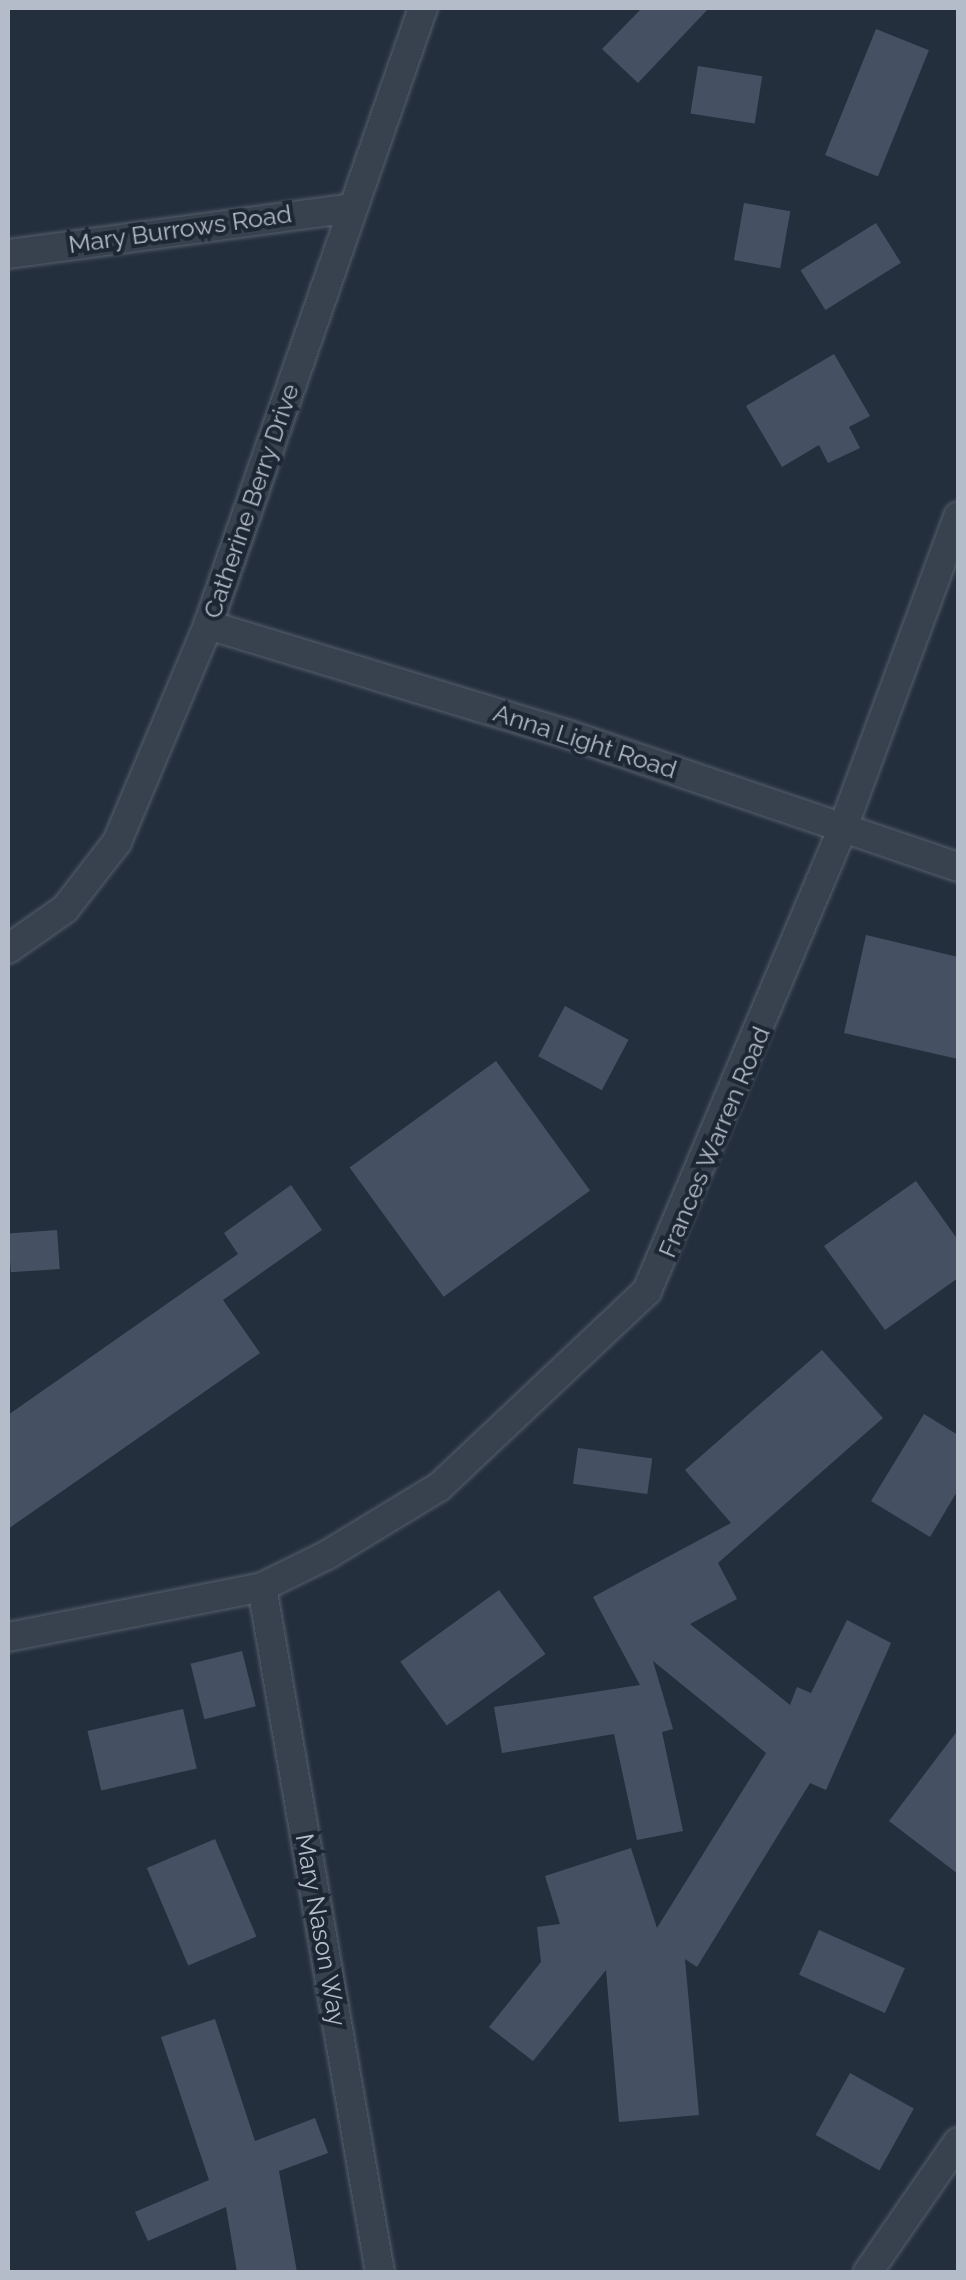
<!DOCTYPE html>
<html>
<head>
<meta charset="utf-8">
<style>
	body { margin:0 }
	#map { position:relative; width:966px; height:2280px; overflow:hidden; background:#242f3e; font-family:Raleway,sans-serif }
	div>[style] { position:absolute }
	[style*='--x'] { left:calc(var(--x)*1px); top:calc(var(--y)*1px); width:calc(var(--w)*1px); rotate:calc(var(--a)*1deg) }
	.building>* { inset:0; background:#455162; transform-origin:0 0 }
	.roads { filter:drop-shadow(0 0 2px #565f6c) drop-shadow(0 0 2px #565f6c) }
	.minor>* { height:28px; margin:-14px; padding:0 14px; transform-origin:14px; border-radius:14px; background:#38414e }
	span { translate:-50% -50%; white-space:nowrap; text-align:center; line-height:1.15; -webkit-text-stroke:8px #1d2633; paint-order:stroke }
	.street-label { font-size:25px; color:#b4bcc9 }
	.frame { position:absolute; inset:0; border:10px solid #b4bcc9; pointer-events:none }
</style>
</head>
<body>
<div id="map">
	<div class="building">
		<div style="clip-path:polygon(642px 8px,709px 8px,638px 83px,602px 49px)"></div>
		<div style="left:876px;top:29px;width:57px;height:136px;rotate:22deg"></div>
		<div style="left:698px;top:66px;width:65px;height:48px;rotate:9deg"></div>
		<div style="left:744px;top:203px;width:47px;height:58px;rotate:10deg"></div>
		<div style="left:876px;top:223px;width:47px;height:89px;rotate:58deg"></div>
		<div style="clip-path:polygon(834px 354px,870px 416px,849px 427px,860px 448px,828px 463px,819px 445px,782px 467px,746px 406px)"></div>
		<div style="clip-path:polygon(866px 935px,958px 957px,958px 1059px,844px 1033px)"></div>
		<div style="left:565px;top:1006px;width:72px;height:57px;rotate:28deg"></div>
		<div style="left:496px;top:1061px;width:160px;height:181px;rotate:54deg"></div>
		<div style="clip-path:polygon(916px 1181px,958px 1240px,958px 1278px,885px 1330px,824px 1246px)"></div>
		<div style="clip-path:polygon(291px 1185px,322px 1230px,223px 1300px,260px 1353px,8px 1529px,8px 1415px,238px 1254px,224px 1233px)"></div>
		<div style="left:57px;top:1230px;width:39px;height:49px;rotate:86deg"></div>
		<div style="clip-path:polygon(822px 1350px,883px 1418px,718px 1563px,737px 1599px,690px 1624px,790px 1705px,797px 1687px,811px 1693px,847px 1620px,891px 1643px,826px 1790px,810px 1783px,697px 1967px,685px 1959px,699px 2115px,619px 2122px,606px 1970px,533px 2061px,489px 2027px,541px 1962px,537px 1927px,560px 1924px,545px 1876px,631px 1848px,657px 1928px,766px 1753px,653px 1661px,673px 1729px,662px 1732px,683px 1831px,637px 1840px,614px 1734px,502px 1753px,494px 1707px,640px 1685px,593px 1597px,731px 1523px,685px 1470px)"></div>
		<div style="clip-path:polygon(924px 1414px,958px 1435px,958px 1490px,930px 1537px,871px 1501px)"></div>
		<div style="left:578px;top:1448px;width:75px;height:36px;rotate:8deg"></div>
		<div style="left:499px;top:1590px;width:79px;height:122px;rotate:54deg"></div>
		<div style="left:242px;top:1651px;width:57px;height:53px;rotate:76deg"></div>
		<div style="left:183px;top:1709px;width:61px;height:98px;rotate:77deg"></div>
		<div style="clip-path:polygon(958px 1730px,958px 1874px,889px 1821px)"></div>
		<div style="left:215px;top:1839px;width:106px;height:74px;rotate:67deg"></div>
		<div style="left:819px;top:1930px;width:94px;height:49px;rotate:24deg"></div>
		<div style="clip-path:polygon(215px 2019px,255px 2141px,315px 2118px,328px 2153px,279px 2171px,297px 2272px,237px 2272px,226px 2207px,148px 2241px,135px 2212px,209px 2180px,161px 2037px)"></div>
		<div style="left:850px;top:2073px;width:73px;height:71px;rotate:29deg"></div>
	</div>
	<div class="roads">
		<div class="minor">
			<div style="--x:8;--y:254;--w:348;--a:-7.6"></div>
			<div style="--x:208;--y:625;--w:375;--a:16.9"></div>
			<div style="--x:567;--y:734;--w:413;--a:18.8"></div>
			<div style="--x:8;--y:949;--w:70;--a:-35.1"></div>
			<div style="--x:65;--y:909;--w:85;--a:-52.2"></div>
			<div style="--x:117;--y:842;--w:235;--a:-67.2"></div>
			<div style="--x:208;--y:625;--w:653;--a:-70.79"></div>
			<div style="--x:262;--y:1587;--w:695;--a:80.23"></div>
			<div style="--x:8;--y:1637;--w:259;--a:-11.1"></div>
			<div style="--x:262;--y:1587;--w:72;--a:-26.2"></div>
			<div style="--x:327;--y:1555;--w:131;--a:-31.3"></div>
			<div style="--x:439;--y:1487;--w:286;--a:-43.3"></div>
			<div style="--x:647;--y:1291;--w:506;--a:-67.08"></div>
			<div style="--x:844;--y:825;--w:329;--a:-69.7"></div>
			<div style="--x:868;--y:2272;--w:158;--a:-55.3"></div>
		</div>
	</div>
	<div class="street-label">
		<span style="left:180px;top:229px;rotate:-8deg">Mary Burrows Road</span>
		<span style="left:251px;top:501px;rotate:-71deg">Catherine Berry Drive</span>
		<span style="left:585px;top:741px;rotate:18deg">Anna Light Road</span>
		<span style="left:714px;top:1142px;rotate:-67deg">Frances Warren Road</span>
		<span style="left:321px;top:1930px;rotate:80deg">Mary Nason Way</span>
	</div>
	<div class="frame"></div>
</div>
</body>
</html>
